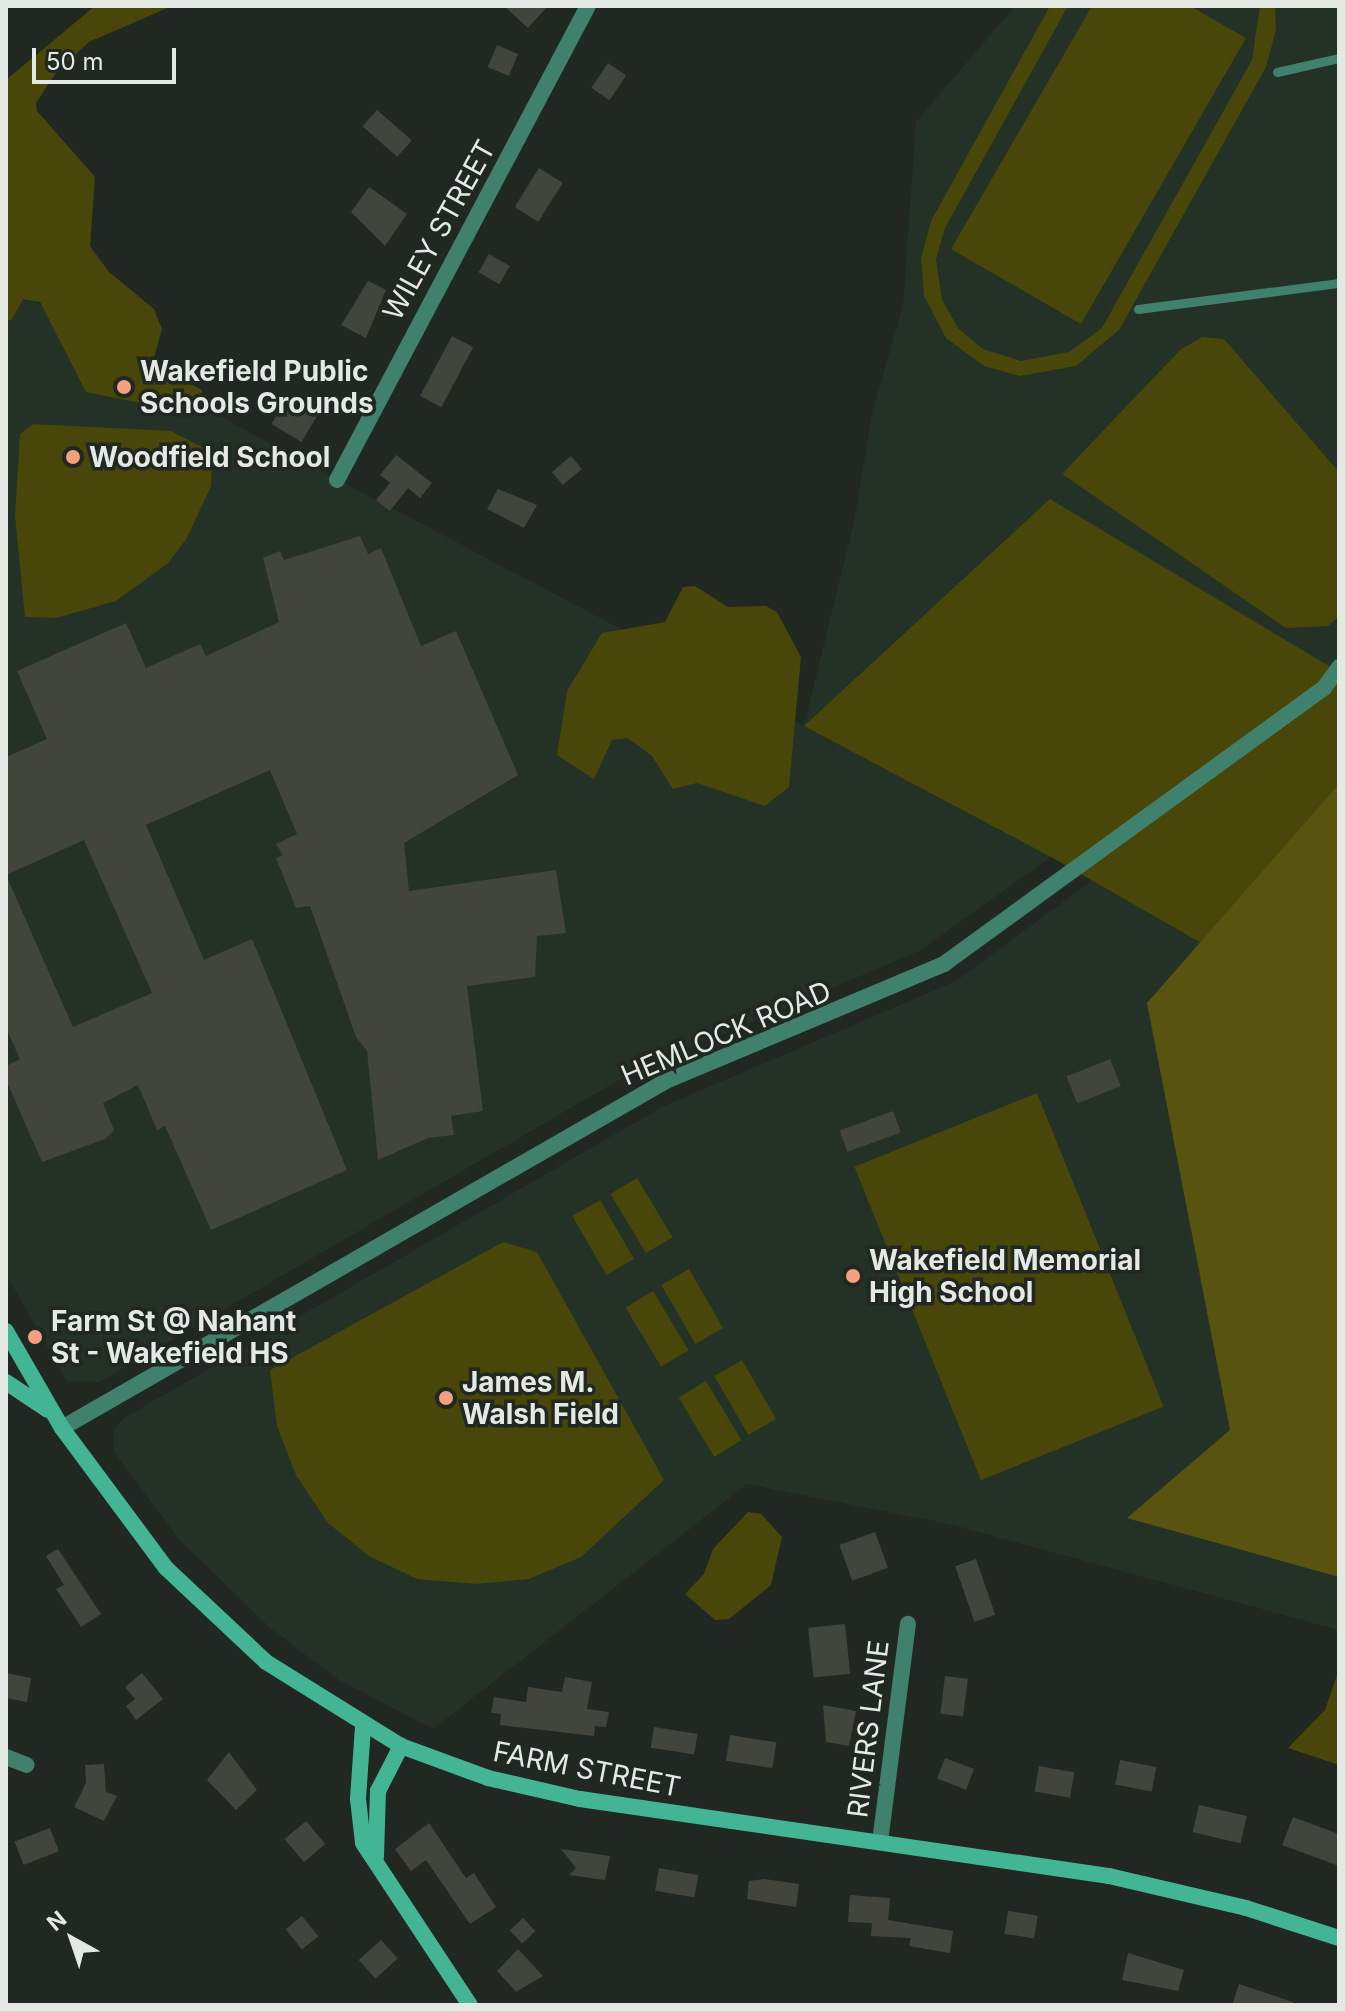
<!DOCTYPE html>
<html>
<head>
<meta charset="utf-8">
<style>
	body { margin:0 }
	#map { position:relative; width:1345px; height:2011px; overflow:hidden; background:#202821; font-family:Inter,sans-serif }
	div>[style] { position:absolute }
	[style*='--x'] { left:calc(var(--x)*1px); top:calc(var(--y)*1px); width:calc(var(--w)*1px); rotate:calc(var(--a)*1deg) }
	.built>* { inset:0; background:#243126 }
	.green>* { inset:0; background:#494609; transform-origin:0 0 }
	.forest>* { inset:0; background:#58540f }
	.building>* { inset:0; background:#41453c; transform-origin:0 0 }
	.lane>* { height:9px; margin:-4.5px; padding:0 4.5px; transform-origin:4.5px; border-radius:4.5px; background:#3f816c }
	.street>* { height:16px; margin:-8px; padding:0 8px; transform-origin:8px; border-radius:8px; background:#3f816c }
	.secondary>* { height:16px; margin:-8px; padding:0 8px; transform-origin:8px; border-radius:8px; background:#43b594 }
	.dots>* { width:22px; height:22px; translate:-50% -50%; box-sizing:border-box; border:4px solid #202821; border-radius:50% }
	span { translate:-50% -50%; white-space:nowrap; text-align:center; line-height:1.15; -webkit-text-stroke:7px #202821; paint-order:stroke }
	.street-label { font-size:28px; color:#e4e9e4 }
	.poi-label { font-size:28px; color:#e4e9e4; font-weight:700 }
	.left { translate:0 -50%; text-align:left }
	.frame { position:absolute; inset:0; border:8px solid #e4e9e4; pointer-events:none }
	.north { position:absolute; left:32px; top:1899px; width:80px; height:80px; -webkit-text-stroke:6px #202821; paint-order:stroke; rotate:320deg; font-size:22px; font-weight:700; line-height:32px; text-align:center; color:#e4e9e4 }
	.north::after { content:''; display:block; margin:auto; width:28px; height:36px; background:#e4e9e4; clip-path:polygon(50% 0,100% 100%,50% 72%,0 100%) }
	.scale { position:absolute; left:32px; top:48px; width:144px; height:36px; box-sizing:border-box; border:4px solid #e4e9e4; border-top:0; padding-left:10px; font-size:24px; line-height:28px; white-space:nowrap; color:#e4e9e4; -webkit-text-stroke:6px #202821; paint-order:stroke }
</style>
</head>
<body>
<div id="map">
	<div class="built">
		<div style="clip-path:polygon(1015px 6px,1339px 6px,1339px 672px,1319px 665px,805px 726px,1051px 857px,919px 951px,631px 1073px,99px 1382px,67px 1381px,6px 1274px,6px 279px,75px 333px,256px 436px,804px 726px,855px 517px,873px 409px,903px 306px,916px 122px)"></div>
		<div style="clip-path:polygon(1093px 880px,1339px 1022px,1339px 1630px,949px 1524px,747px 1484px,433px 1729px,339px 1680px,270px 1628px,178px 1538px,114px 1452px,114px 1429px,124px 1418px,662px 1107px,956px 981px)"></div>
	</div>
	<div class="green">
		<div style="clip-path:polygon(95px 6px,172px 6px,89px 42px,57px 71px,36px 103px,37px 111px,95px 177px,90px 246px,109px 272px,154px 309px,162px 329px,152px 365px,202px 390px,202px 408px,189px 413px,86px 392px,40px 302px,23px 299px,11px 321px,6px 319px,6px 80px)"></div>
		<div style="clip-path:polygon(1050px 6px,1068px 6px,945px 228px,936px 259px,942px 300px,958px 328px,983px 349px,1021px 361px,1069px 352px,1102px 328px,1252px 60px,1260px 6px,1275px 6px,1276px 30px,1266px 67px,1119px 330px,1076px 366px,1020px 376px,984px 366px,946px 338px,924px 296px,921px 258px,931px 221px)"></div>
		<div style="clip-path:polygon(1092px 6px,1190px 6px,1246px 38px,1081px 324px,951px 249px)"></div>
		<div style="clip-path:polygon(1202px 337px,1224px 339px,1339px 472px,1339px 616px,1328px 626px,1286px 628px,1062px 474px,1180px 350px)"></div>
		<div style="clip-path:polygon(33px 424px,171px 431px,213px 453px,211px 486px,187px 538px,168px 563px,116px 601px,56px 618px,25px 617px,15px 516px,20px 434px)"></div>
		<div style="clip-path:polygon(1050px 499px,1339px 672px,1339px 1022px,1051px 857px,804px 726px)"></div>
		<div style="clip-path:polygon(695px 586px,728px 607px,766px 606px,777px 612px,801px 657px,789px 787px,765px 806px,697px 783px,673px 789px,652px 756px,628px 738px,612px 740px,594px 779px,557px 755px,567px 691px,602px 633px,665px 622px,683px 587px)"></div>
		<div style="left:1037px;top:1093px;width:338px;height:197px;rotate:68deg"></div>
		<div style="left:637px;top:1178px;width:69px;height:31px;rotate:59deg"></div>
		<div style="left:600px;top:1200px;width:68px;height:32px;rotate:60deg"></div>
		<div style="clip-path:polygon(503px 1242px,537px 1252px,664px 1480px,581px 1557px,529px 1579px,476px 1584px,417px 1579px,369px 1556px,328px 1523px,296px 1475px,277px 1426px,270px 1370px)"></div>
		<div style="left:689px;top:1269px;width:68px;height:32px;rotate:60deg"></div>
		<div style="left:653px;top:1291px;width:69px;height:32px;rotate:59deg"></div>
		<div style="left:742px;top:1360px;width:68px;height:32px;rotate:60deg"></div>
		<div style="left:706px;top:1381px;width:69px;height:32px;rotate:59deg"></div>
		<div style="clip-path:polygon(748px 1512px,761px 1514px,782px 1537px,771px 1585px,729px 1619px,715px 1620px,685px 1594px,704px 1574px,713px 1549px)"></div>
		<div style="clip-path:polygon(1339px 1669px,1339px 1765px,1288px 1748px,1325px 1710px)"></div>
	</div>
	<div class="forest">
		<div style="clip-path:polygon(1339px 784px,1339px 1577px,1127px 1518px,1230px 1430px,1147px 1003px)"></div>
	</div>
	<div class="building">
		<div style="clip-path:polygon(504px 6px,548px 6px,528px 28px)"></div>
		<div style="left:497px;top:45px;width:23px;height:24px;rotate:23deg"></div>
		<div style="left:608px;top:63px;width:22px;height:30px;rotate:34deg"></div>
		<div style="left:377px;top:110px;width:46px;height:22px;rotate:41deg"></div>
		<div style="left:539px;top:168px;width:28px;height:46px;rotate:32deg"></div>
		<div style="clip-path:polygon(369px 187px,407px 214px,385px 246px,351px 212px)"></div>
		<div style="left:489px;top:254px;width:24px;height:21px;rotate:30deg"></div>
		<div style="clip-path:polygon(368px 281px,386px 290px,366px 338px,341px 325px)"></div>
		<div style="left:452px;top:336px;width:24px;height:68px;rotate:28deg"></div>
		<div style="left:290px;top:393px;width:35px;height:36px;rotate:31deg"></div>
		<div style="clip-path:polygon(396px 455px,432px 483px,420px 498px,408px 488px,390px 511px,376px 500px,390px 483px,380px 475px)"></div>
		<div style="left:571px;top:456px;width:17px;height:25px;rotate:50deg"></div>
		<div style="clip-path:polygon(498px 489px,537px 505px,524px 528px,487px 509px)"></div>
		<div style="clip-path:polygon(evenodd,360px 536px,368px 554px,381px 548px,421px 646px,456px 631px,518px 775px,404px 843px,409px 891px,556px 870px,566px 933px,537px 936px,535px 977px,467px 986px,483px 1111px,451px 1116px,454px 1135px,428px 1138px,378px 1160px,367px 1051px,356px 1037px,310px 906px,296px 908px,276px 858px,283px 855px,276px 844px,297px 834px,270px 770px,146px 825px,204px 960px,252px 939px,347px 1170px,211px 1230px,165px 1126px,157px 1130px,138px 1085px,103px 1103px,114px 1130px,105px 1139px,42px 1162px,6px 1080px,6px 1066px,20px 1059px,6px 1028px,6px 757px,47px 739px,17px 671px,126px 623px,146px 668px,200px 644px,206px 656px,279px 622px,263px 558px,280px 551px,284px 560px,360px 536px,84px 840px,152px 993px,73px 1027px,6px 875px,84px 840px)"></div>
		<div style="left:1110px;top:1059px;width:29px;height:47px;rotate:68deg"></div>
		<div style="left:893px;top:1111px;width:23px;height:57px;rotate:70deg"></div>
		<div style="left:875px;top:1532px;width:38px;height:38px;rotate:70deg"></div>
		<div style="clip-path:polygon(58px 1549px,101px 1614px,81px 1627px,56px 1589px,64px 1585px,46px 1556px)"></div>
		<div style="left:976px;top:1559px;width:59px;height:22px;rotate:71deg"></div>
		<div style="left:845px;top:1624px;width:50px;height:37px;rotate:84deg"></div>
		<div style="clip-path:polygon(6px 1673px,31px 1678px,27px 1702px,6px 1698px)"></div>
		<div style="clip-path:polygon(142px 1673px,163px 1699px,136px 1720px,126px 1706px,135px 1699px,125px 1687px)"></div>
		<div style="left:945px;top:1676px;width:23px;height:38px;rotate:7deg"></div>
		<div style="clip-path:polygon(565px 1677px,592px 1682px,587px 1709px,609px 1712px,606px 1727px,595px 1726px,594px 1736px,500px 1725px,501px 1714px,491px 1713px,494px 1697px,526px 1702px,528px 1687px,562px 1692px)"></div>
		<div style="clip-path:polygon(823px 1705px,856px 1711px,849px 1746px,826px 1742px)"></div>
		<div style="left:654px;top:1727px;width:44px;height:21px;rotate:9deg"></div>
		<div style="left:730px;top:1735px;width:47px;height:26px;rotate:9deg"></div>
		<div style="clip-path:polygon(229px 1752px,257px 1790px,236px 1810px,207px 1780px)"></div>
		<div style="left:945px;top:1758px;width:31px;height:22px;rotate:21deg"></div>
		<div style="left:1120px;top:1760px;width:37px;height:25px;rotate:11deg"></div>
		<div style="clip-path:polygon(104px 1764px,106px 1792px,117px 1796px,104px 1821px,74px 1807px,86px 1783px,85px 1765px)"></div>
		<div style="left:1039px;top:1766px;width:36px;height:26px;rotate:10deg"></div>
		<div style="left:1199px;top:1805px;width:49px;height:28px;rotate:13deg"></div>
		<div style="clip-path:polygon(1293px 1817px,1339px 1834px,1339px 1866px,1282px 1845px)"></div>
		<div style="left:306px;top:1821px;width:30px;height:28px;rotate:50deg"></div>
		<div style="clip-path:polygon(429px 1823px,466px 1878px,474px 1873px,496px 1907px,470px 1924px,426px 1860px,411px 1871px,395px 1849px)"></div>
		<div style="left:50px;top:1828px;width:25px;height:38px;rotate:69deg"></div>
		<div style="clip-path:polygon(561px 1849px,610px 1856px,605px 1880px,569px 1875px,576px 1868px)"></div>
		<div style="left:659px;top:1868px;width:40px;height:23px;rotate:10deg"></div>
		<div style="clip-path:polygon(764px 1879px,799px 1884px,796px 1907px,747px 1899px,749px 1881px)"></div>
		<div style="clip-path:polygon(850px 1895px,890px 1898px,888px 1920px,953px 1931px,950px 1953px,909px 1946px,911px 1938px,871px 1936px,872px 1923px,848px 1922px)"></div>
		<div style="left:1008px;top:1911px;width:30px;height:23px;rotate:9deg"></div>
		<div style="left:302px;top:1916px;width:26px;height:21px;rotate:51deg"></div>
		<div style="left:523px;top:1918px;width:18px;height:18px;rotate:47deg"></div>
		<div style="left:381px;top:1940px;width:25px;height:30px;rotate:48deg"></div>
		<div style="clip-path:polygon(518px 1949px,543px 1976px,516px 1992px,497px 1971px)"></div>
		<div style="clip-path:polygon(1128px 1953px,1184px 1970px,1178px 1991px,1122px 1980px)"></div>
		<div style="clip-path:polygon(1239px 1984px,1293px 2002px,1293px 2005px,1232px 2005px)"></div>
	</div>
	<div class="lane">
		<div style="--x:1277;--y:72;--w:64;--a:-12.7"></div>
		<div style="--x:1138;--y:309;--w:203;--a:-7.4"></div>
	</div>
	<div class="street">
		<div style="--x:337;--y:480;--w:536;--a:-62.1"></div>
		<div style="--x:62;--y:1428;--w:697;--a:-29.88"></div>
		<div style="--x:666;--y:1081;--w:302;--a:-22.8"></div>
		<div style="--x:944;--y:964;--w:470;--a:-36"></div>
		<div style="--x:1324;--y:688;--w:26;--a:-54"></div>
		<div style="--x:6;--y:1757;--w:22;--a:21"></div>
		<div style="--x:880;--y:1842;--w:220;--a:-82.7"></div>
	</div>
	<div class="secondary">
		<div style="--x:6;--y:1331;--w:112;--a:60"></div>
		<div style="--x:62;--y:1428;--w:174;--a:53.4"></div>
		<div style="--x:166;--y:1568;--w:137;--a:43.2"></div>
		<div style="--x:266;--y:1662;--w:159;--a:31.9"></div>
		<div style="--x:401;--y:1746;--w:93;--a:20.2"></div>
		<div style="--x:488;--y:1778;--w:94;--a:12.9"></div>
		<div style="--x:580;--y:1799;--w:535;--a:8.28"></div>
		<div style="--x:1109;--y:1876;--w:141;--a:13.1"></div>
		<div style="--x:1246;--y:1908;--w:98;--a:17.9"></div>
		<div style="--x:6;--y:1382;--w:50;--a:33.7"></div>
		<div style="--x:363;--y:1727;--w:72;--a:94"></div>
		<div style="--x:358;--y:1799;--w:44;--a:83.5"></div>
		<div style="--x:363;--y:1843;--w:194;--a:56.6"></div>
		<div style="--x:376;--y:1857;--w:66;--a:-88.3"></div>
		<div style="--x:378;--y:1791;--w:51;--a:-62.9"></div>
	</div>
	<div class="dots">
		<div style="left:124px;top:387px;background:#f2a080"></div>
		<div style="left:73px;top:457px;background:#f2a080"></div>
		<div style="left:853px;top:1276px;background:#f2a080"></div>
		<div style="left:35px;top:1337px;background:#f2a080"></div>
		<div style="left:446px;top:1398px;background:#f2a080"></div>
	</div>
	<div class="street-label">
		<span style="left:439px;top:230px;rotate:-61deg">WILEY STREET</span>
		<span style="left:726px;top:1033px;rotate:-23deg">HEMLOCK ROAD</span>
		<span style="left:868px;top:1729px;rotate:-83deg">RIVERS LANE</span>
		<span style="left:587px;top:1769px;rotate:11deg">FARM STREET</span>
	</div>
	<div class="poi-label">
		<span class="left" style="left:140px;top:387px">Wakefield Public<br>Schools Grounds</span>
		<span class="left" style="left:89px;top:457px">Woodfield School</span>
		<span class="left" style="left:869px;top:1276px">Wakefield Memorial<br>High School</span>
		<span class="left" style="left:51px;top:1337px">Farm St @ Nahant<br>St - Wakefield HS</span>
		<span class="left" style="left:462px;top:1398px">James M.<br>Walsh Field</span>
	</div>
	<div class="frame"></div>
	<div class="north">N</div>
	<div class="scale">50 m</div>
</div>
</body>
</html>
